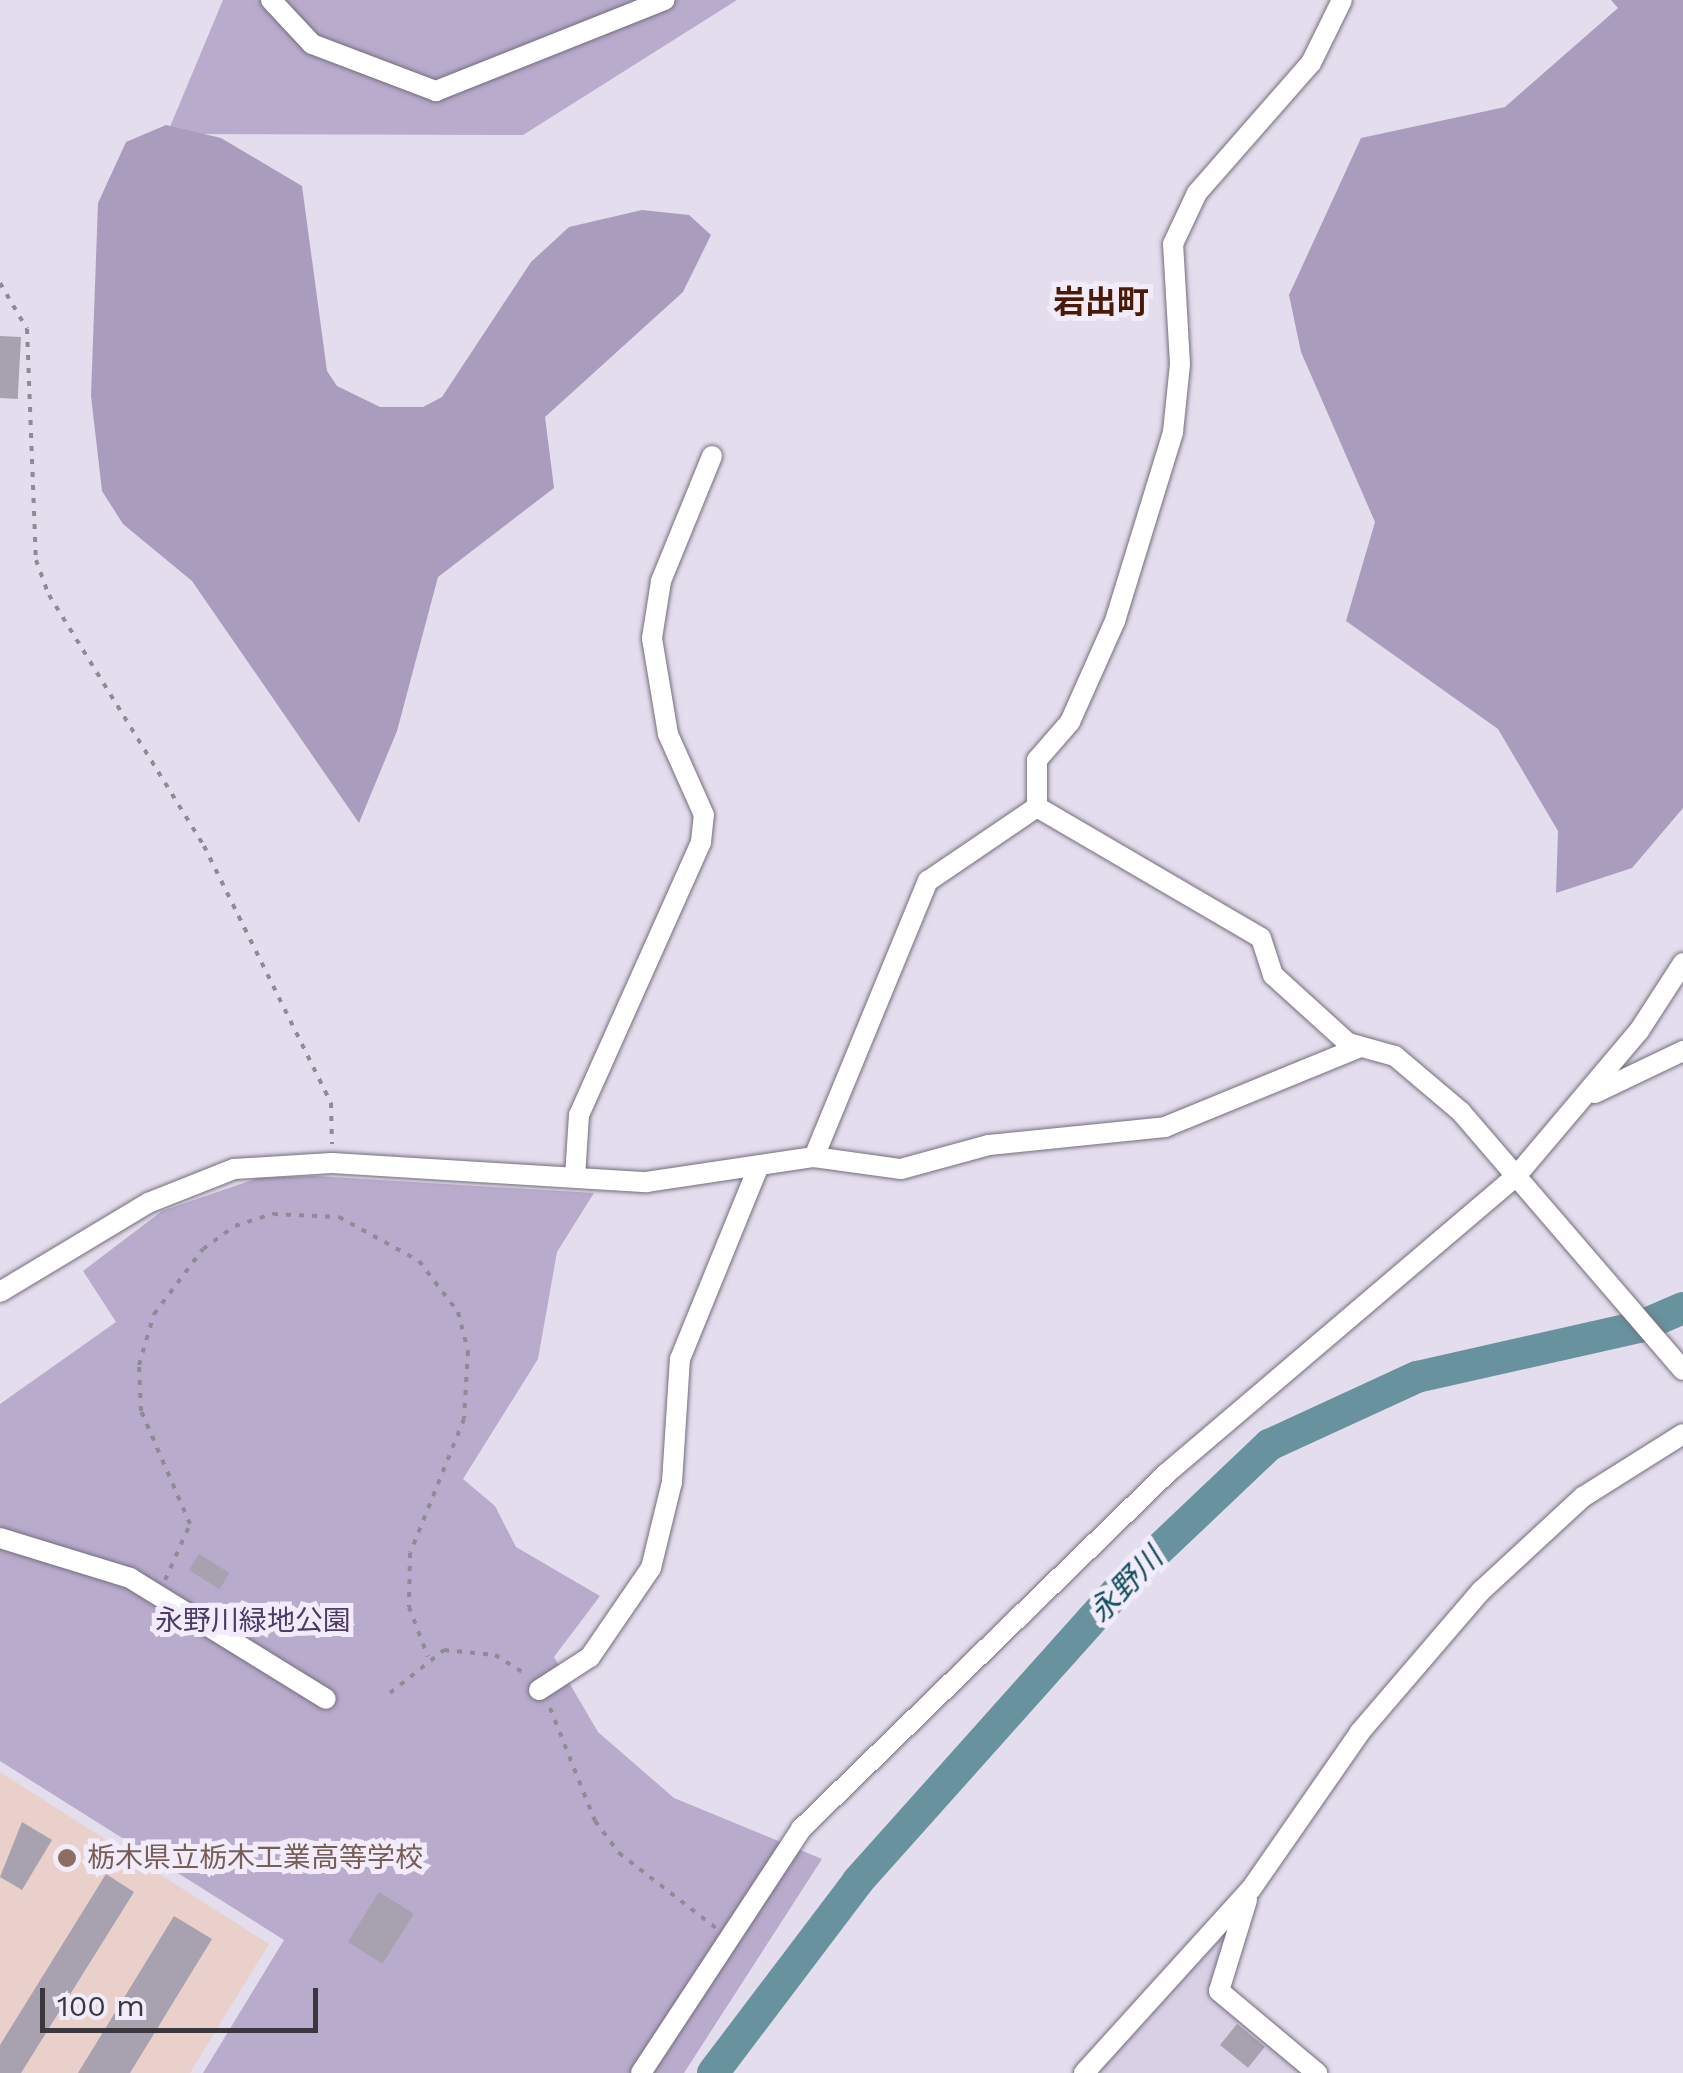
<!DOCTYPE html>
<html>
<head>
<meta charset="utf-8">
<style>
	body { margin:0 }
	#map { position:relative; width:1683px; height:2073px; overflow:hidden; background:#e4dded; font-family:"Work Sans","Noto Sans JP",sans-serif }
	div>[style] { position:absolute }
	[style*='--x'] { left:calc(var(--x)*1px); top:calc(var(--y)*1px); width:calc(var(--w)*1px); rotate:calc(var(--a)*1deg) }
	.built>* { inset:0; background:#d9d0e6 }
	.education>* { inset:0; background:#ead0cb }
	.green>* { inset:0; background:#b9abcc }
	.forest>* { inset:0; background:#a99cbc }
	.river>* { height:32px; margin:-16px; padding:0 16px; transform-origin:16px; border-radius:16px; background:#68929d }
	.building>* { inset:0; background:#a7a1b0; transform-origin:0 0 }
	.path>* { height:4px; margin-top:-2px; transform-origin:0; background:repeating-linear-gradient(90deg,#8f8a95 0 5px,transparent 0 13px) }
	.roads { filter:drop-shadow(0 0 2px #746e7c) drop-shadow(0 0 2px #746e7c) }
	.minor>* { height:20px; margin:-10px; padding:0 10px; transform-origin:10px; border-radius:10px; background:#fff }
	.dots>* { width:28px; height:28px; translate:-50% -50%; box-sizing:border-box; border:5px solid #f1ebfa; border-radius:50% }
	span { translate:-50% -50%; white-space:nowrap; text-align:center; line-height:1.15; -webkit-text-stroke:10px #f1ebfa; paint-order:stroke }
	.park-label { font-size:28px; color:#4e3a67 }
	.education-label { font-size:28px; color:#785e54 }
	.left { translate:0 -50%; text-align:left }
	.water-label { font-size:30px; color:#124f5c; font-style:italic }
	.quarter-label { font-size:32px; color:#4b1a06; font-weight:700 }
	.scale { position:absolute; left:40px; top:1988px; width:278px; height:45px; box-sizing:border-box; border:5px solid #3a383e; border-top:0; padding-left:12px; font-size:30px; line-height:35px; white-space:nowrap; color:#3a383e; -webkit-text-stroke:8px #f1ebfa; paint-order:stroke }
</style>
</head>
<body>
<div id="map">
	<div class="built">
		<div style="clip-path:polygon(1233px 1915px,1213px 1996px,1307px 2073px,1100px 2073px,1107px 2053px)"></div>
	</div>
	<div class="education">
		<div style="clip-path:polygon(0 1772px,269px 1944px,190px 2073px,0 2073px)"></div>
	</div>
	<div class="green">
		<div style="clip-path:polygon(223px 0,737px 0,523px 135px,167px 134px)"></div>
		<div style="clip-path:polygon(315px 1176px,594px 1193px,557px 1252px,538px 1359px,463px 1479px,495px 1506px,516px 1547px,600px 1596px,554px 1657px,598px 1732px,674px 1798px,822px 1859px,684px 2073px,203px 2073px,284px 1940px,0 1761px,0 1404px,116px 1322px,83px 1271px,162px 1211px,258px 1178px)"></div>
	</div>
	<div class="forest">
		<div style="clip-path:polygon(1611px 0,1683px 0,1683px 808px,1632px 868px,1556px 893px,1558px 831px,1498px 729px,1346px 621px,1375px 522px,1301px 352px,1289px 295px,1361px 138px,1505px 107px,1618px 8px)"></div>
		<div style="clip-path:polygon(166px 125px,221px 138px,302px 186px,327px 371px,337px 386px,380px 407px,423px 407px,442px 397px,531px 262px,569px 227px,642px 210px,689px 215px,711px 235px,683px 292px,545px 417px,554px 488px,438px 577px,397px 731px,359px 823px,192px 581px,123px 524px,102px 491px,91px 396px,98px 203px,126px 142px)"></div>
	</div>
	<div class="river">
		<div style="--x:713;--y:2073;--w:241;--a:-52.9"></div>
		<div style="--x:858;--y:1881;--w:408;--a:-48.2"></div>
		<div style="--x:1130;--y:1577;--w:192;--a:-43.5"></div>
		<div style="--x:1269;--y:1445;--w:163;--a:-24.7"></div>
		<div style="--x:1417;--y:1377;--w:228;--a:-12.7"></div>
		<div style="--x:1639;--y:1327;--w:48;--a:-23.4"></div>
	</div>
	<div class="building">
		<div style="left:0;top:336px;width:21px;height:62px;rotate:3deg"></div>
		<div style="left:199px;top:1554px;width:36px;height:19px;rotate:32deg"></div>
		<div style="clip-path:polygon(22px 1822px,52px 1840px,22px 1890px,0 1877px)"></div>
		<div style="clip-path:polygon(106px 1874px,134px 1892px,21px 2073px,0 2073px,0 2045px)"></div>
		<div style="left:379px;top:1892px;width:41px;height:59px;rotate:32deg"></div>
		<div style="clip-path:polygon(174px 1916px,212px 1939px,130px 2073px,78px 2073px)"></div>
		<div style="left:1237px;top:2024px;width:36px;height:27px;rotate:39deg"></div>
	</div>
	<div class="path">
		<div style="--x:0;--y:283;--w:53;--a:59.6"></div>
		<div style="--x:27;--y:329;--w:231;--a:87.8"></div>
		<div style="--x:36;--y:560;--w:37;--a:70"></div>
		<div style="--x:49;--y:595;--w:295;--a:58.3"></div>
		<div style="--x:204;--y:846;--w:287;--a:63.7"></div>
		<div style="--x:331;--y:1103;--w:41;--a:88.6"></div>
		<div style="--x:165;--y:1580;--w:61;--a:-65.9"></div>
		<div style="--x:190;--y:1524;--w:123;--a:-113.4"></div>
		<div style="--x:141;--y:1411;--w:46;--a:-92.5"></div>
		<div style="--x:139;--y:1365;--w:53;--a:-73.6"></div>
		<div style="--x:154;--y:1314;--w:81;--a:-53"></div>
		<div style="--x:203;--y:1249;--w:39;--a:-36"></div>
		<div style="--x:235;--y:1226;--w:40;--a:-18"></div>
		<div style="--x:273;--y:1214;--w:66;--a:2.6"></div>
		<div style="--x:339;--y:1217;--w:91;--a:28.8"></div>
		<div style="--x:419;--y:1261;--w:64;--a:52.6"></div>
		<div style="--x:458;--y:1312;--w:40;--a:75.6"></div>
		<div style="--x:468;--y:1351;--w:68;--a:93.4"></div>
		<div style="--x:464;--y:1419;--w:144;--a:111.9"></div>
		<div style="--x:410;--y:1553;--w:54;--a:91.1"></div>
		<div style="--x:409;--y:1607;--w:53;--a:69.2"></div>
		<div style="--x:390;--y:1693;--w:69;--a:-38.5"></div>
		<div style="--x:444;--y:1650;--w:51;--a:5.6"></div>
		<div style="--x:495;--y:1655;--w:38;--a:32"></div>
		<div style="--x:550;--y:1708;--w:122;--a:68.3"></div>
		<div style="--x:595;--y:1821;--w:40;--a:53"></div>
		<div style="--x:619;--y:1853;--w:123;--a:37.7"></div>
	</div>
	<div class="roads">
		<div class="minor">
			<div style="--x:271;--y:0;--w:60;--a:47"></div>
			<div style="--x:312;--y:44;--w:133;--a:20.8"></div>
			<div style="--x:436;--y:91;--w:246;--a:-21.7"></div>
			<div style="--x:1037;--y:807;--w:47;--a:-90"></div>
			<div style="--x:1037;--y:760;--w:50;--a:-49"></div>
			<div style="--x:1070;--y:722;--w:111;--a:-66"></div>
			<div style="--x:1115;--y:621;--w:198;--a:-72.9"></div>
			<div style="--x:1173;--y:432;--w:68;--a:-84.1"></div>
			<div style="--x:1180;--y:364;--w:120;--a:-93.3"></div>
			<div style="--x:1173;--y:244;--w:56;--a:-64.8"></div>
			<div style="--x:1197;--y:193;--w:173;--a:-48.8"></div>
			<div style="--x:1311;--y:63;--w:70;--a:-63.8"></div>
			<div style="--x:1037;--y:807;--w:259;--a:30.3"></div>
			<div style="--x:1261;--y:938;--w:39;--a:72"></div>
			<div style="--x:1273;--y:975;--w:101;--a:42.2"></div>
			<div style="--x:1348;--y:1043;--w:49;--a:15.5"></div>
			<div style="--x:1395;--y:1056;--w:87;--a:40.3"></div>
			<div style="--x:1461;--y:1112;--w:340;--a:49.3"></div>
			<div style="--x:1595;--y:1093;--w:98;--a:-25.5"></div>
			<div style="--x:814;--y:1157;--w:299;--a:-67.6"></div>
			<div style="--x:928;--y:881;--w:132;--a:-34.2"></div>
			<div style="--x:575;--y:1177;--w:62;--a:-86.3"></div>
			<div style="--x:579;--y:1115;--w:299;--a:-65.9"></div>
			<div style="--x:701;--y:842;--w:27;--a:-84"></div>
			<div style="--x:704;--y:815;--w:89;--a:-114"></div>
			<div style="--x:668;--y:734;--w:97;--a:-99.5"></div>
			<div style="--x:652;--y:638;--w:58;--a:-81"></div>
			<div style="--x:661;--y:581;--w:135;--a:-67.8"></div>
			<div style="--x:0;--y:1292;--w:173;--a:-31"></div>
			<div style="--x:148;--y:1203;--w:92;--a:-21.6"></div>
			<div style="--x:234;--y:1169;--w:98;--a:-3.5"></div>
			<div style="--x:332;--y:1163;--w:315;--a:3.5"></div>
			<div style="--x:646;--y:1182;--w:170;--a:-8.5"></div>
			<div style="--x:814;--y:1157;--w:88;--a:7.9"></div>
			<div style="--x:901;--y:1169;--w:91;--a:-15.3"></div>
			<div style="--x:989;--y:1145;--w:177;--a:-5.8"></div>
			<div style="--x:1165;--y:1127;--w:209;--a:-22.3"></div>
			<div style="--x:0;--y:1538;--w:136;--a:17.1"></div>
			<div style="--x:130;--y:1578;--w:230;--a:31.7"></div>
			<div style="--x:539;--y:1690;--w:61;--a:-32.9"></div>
			<div style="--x:590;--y:1657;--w:108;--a:-55.6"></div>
			<div style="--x:651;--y:1568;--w:89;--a:-76.3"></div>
			<div style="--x:672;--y:1482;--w:123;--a:-86.3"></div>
			<div style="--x:680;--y:1359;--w:209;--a:-67.8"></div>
			<div style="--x:1247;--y:1900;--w:95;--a:107.1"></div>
			<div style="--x:1219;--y:1991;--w:128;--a:39.9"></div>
			<div style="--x:641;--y:2073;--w:292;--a:-56.7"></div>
			<div style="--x:801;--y:1829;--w:509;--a:-44.2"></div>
			<div style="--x:1166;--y:1474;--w:462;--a:-40.4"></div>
			<div style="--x:1518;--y:1174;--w:187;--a:-49.8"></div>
			<div style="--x:1639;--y:1031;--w:81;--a:-57.1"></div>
			<div style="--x:1084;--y:2073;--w:248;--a:-47.8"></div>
			<div style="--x:1251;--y:1889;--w:191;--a:-55.2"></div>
			<div style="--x:1360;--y:1732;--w:186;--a:-49.4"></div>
			<div style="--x:1481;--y:1591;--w:139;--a:-42.7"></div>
			<div style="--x:1583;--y:1497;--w:118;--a:-32.2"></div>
		</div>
	</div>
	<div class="dots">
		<div style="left:67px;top:1858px;background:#8d6e63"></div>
	</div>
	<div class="park-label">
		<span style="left:253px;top:1621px">永野川緑地公園</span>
	</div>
	<div class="education-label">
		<span class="left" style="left:87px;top:1858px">栃木県立栃木工業高等学校</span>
	</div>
	<div class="water-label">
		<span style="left:1126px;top:1585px;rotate:-46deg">永野川</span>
	</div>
	<div class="quarter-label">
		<span style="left:1101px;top:302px">岩出町</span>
	</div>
	<div class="scale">100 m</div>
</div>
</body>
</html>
